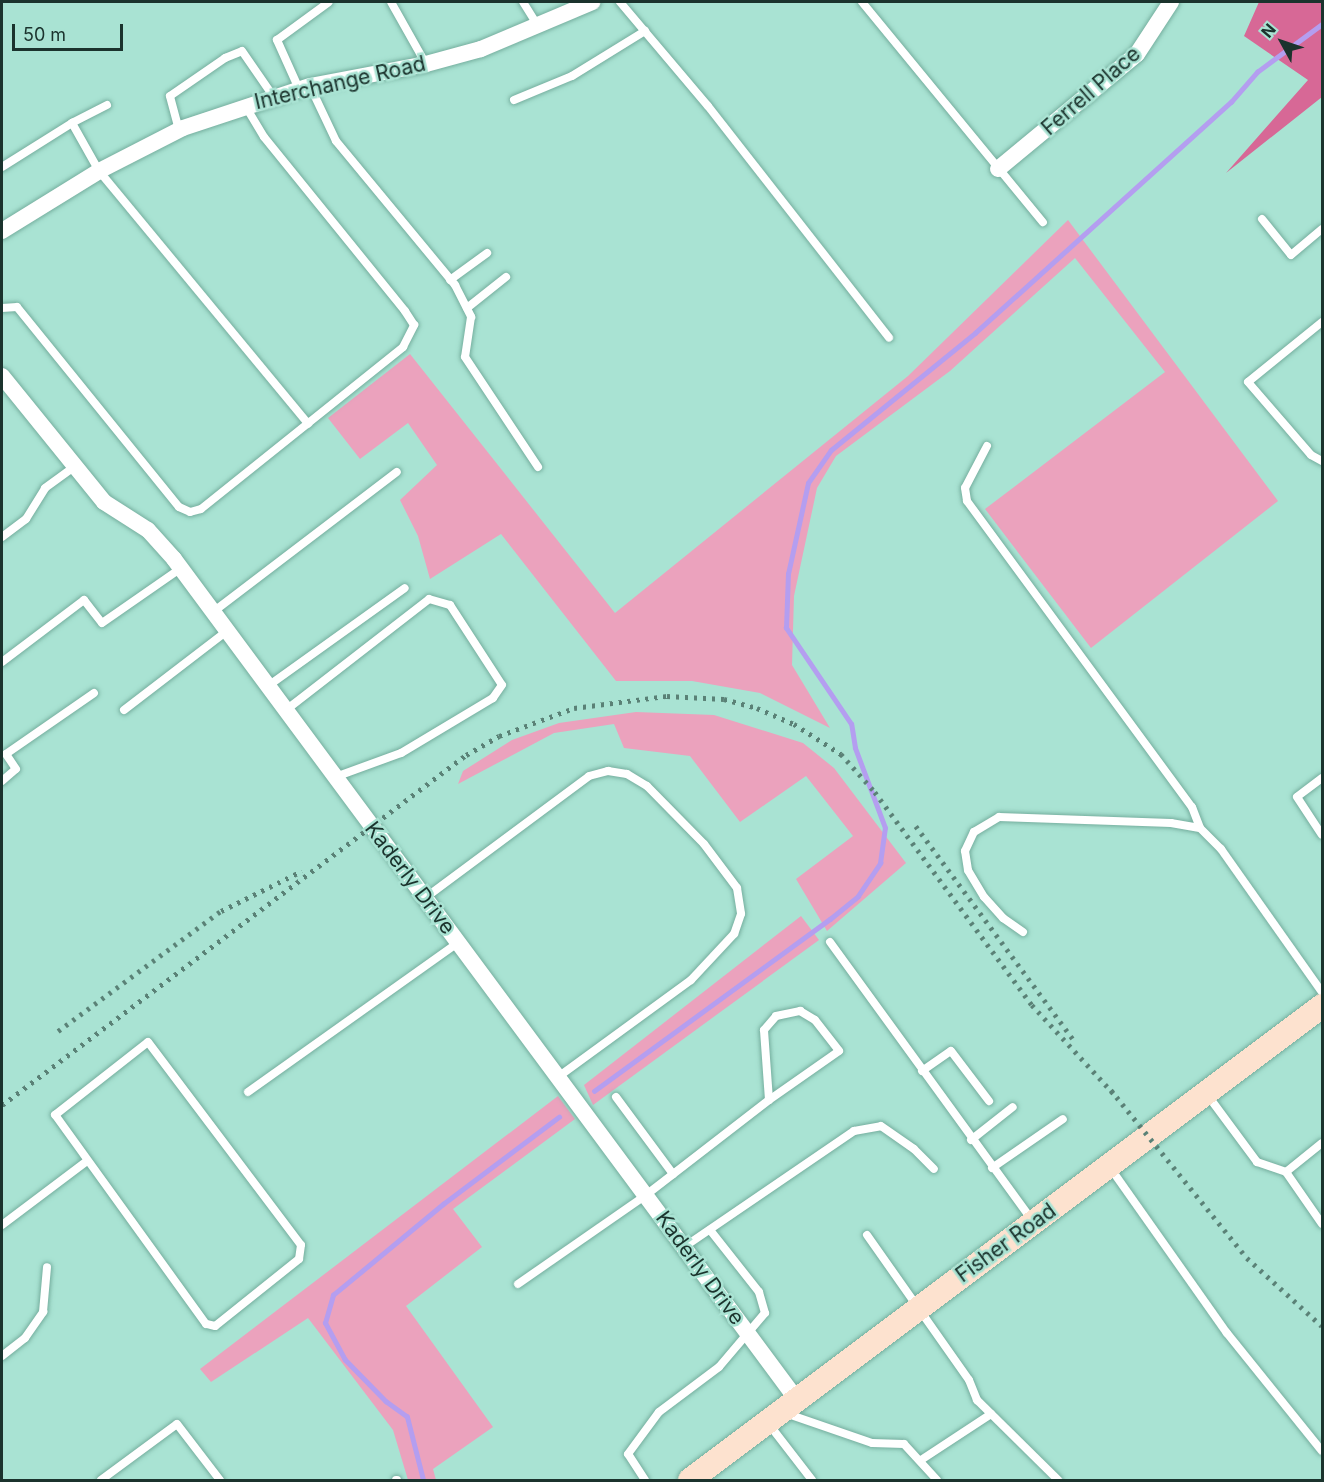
<!DOCTYPE html>
<html>
<head>
<meta charset="utf-8">
<style>
	body { margin:0 }
	#map { position:relative; width:1324px; height:1482px; overflow:hidden; background:#a9e3d3; font-family:Inter,sans-serif }
	div>[style] { position:absolute }
	[style*='--x'] { left:calc(var(--x)*1px); top:calc(var(--y)*1px); width:calc(var(--w)*1px); rotate:calc(var(--a)*1deg) }
	.green>* { inset:0; background:#eba2bd }
	.forest>* { inset:0; background:#d76896 }
	.stream>* { height:4.5px; margin:-2.25px; padding:0 2.25px; transform-origin:2.25px; border-radius:2.25px; background:#b49ef0 }
	.roads { filter:drop-shadow(0 0 2px #75ae9e) drop-shadow(0 0 2px #75ae9e) }
	.lane>* { height:8px; margin:-4px; padding:0 4px; transform-origin:4px; border-radius:4px; background:#fff }
	.street>* { height:16px; margin:-8px; padding:0 8px; transform-origin:8px; border-radius:8px; background:#fff }
	.secondary>* { height:24px; margin:-12px; padding:0 12px; transform-origin:12px; border-radius:12px; background:#fde2cf }
	.rail>* { height:4.5px; margin-top:-2.25px; transform-origin:0; background:repeating-linear-gradient(90deg,#5a8176 0 3px,transparent 0 9px) }
	span { translate:-50% -50%; white-space:nowrap; text-align:center; line-height:1.15; -webkit-text-stroke:5px #a9e3d3; paint-order:stroke }
	.street-label { font-size:21px; color:#1b332d }
	.frame { position:absolute; inset:0; border:3px solid #1b332d; pointer-events:none }
	.north { position:absolute; left:1252px; top:12px; width:60px; height:60px; -webkit-text-stroke:4px #a9e3d3; paint-order:stroke; rotate:310deg; font-size:16px; font-weight:700; line-height:24px; text-align:center; color:#1b332d }
	.north::after { content:''; display:block; margin:auto; width:21px; height:27px; background:#1b332d; clip-path:polygon(50% 0,100% 100%,50% 72%,0 100%) }
	.scale { position:absolute; left:12px; top:24px; width:111px; height:27px; box-sizing:border-box; border:3px solid #1b332d; border-top:0; padding-left:8px; font-size:18px; line-height:21px; white-space:nowrap; color:#1b332d; -webkit-text-stroke:4px #a9e3d3; paint-order:stroke }
</style>
</head>
<body>
<div id="map">
	<div class="green">
		<div style="clip-path:polygon(1068px 220px,1278px 501px,1091px 648px,985px 509px,1165px 372px,1075px 258px,950px 371px,836px 456px,817px 488px,794px 596px,792px 665px,830px 728px,760px 693px,692px 681px,616px 681px,501px 534px,430px 579px,418px 536px,400px 500px,437px 465px,408px 423px,360px 459px,328px 418px,410px 354px,615px 613px,908px 376px)"></div>
		<div style="clip-path:polygon(636px 712px,714px 715px,803px 743px,834px 768px,906px 863px,827px 931px,796px 879px,853px 836px,806px 776px,740px 822px,690px 756px,624px 748px,614px 724px,554px 733px,458px 784px,463px 771px,512px 740px,559px 723px)"></div>
		<div style="clip-path:polygon(801px 916px,819px 940px,593px 1105px,584px 1085px)"></div>
		<div style="clip-path:polygon(558px 1096px,575px 1119px,453px 1209px,482px 1247px,406px 1306px,493px 1427px,433px 1469px,436px 1480px,408px 1480px,393px 1430px,308px 1318px,211px 1382px,200px 1369px)"></div>
	</div>
	<div class="forest">
		<div style="clip-path:polygon(1259px 2px,1322px 2px,1322px 97px,1226px 173px,1308px 80px,1244px 36px)"></div>
	</div>
	<div class="stream">
		<div style="--x:594;--y:1091;--w:292;--a:-36.1"></div>
		<div style="--x:830;--y:919;--w:36;--a:-39"></div>
		<div style="--x:858;--y:896;--w:40;--a:-56"></div>
		<div style="--x:880;--y:863;--w:35;--a:-82"></div>
		<div style="--x:885;--y:828;--w:85;--a:-110.6"></div>
		<div style="--x:855;--y:748;--w:24;--a:-99"></div>
		<div style="--x:851;--y:724;--w:116;--a:-124.1"></div>
		<div style="--x:786;--y:628;--w:54;--a:-87.9"></div>
		<div style="--x:788;--y:574;--w:93;--a:-77.6"></div>
		<div style="--x:808;--y:483;--w:40;--a:-55.1"></div>
		<div style="--x:831;--y:450;--w:186;--a:-39.1"></div>
		<div style="--x:975;--y:333;--w:345;--a:-42.1"></div>
		<div style="--x:1231;--y:102;--w:40;--a:-49"></div>
		<div style="--x:1257;--y:72;--w:81;--a:-36.4"></div>
		<div style="--x:423;--y:1480;--w:65;--a:-104.3"></div>
		<div style="--x:407;--y:1417;--w:26;--a:-144"></div>
		<div style="--x:386;--y:1402;--w:59;--a:-134.3"></div>
		<div style="--x:345;--y:1360;--w:42;--a:-118.4"></div>
		<div style="--x:325;--y:1323;--w:29;--a:-74"></div>
		<div style="--x:333;--y:1295;--w:143;--a:-39.6"></div>
		<div style="--x:443;--y:1204;--w:145;--a:-36.9"></div>
	</div>
	<div class="roads">
		<div class="lane">
			<div style="--x:391;--y:2;--w:71;--a:60.6"></div>
			<div style="--x:523;--y:2;--w:28;--a:58"></div>
			<div style="--x:620;--y:2;--w:136;--a:49.8"></div>
			<div style="--x:708;--y:106;--w:294;--a:52"></div>
			<div style="--x:862;--y:2;--w:285;--a:50.6"></div>
			<div style="--x:310;--y:86;--w:61;--a:64.7"></div>
			<div style="--x:336;--y:141;--w:187;--a:50.4"></div>
			<div style="--x:455;--y:285;--w:36;--a:63"></div>
			<div style="--x:471;--y:317;--w:40;--a:98.5"></div>
			<div style="--x:465;--y:357;--w:132;--a:56.4"></div>
			<div style="--x:299;--y:89;--w:54;--a:-114.2"></div>
			<div style="--x:277;--y:40;--w:64;--a:-36.2"></div>
			<div style="--x:514;--y:100;--w:63;--a:-22.5"></div>
			<div style="--x:572;--y:76;--w:86;--a:-31.7"></div>
			<div style="--x:107;--y:105;--w:39;--a:153"></div>
			<div style="--x:72;--y:123;--w:55;--a:60.6"></div>
			<div style="--x:99;--y:171;--w:328;--a:50.4"></div>
			<div style="--x:179;--y:130;--w:35;--a:-105"></div>
			<div style="--x:170;--y:96;--w:67;--a:-34.6"></div>
			<div style="--x:225;--y:58;--w:18;--a:-22"></div>
			<div style="--x:242;--y:51;--w:55;--a:55.4"></div>
			<div style="--x:2;--y:167;--w:83;--a:-32.2"></div>
			<div style="--x:1262;--y:219;--w:46;--a:51.1"></div>
			<div style="--x:1291;--y:255;--w:40;--a:-40"></div>
			<div style="--x:450;--y:280;--w:46;--a:-36.1"></div>
			<div style="--x:2;--y:308;--w:15;--a:-4"></div>
			<div style="--x:17;--y:307;--w:257;--a:51"></div>
			<div style="--x:179;--y:507;--w:12;--a:24"></div>
			<div style="--x:190;--y:512;--w:11;--a:-15"></div>
			<div style="--x:201;--y:509;--w:259;--a:-38.7"></div>
			<div style="--x:403;--y:347;--w:25;--a:-63"></div>
			<div style="--x:414;--y:325;--w:17;--a:-123"></div>
			<div style="--x:405;--y:311;--w:224;--a:-129"></div>
			<div style="--x:264;--y:137;--w:37;--a:-121"></div>
			<div style="--x:467;--y:308;--w:50;--a:-38.5"></div>
			<div style="--x:1322;--y:322;--w:95;--a:141"></div>
			<div style="--x:1248;--y:382;--w:96;--a:49.2"></div>
			<div style="--x:1311;--y:455;--w:13;--a:29"></div>
			<div style="--x:987;--y:446;--w:47;--a:117.6"></div>
			<div style="--x:965;--y:488;--w:13;--a:81"></div>
			<div style="--x:967;--y:501;--w:380;--a:53.7"></div>
			<div style="--x:1192;--y:807;--w:22;--a:69"></div>
			<div style="--x:2;--y:537;--w:30;--a:-37"></div>
			<div style="--x:26;--y:519;--w:36;--a:-58"></div>
			<div style="--x:45;--y:488;--w:37;--a:-36"></div>
			<div style="--x:213;--y:612;--w:231;--a:-37.3"></div>
			<div style="--x:2;--y:662;--w:103;--a:-37.1"></div>
			<div style="--x:84;--y:600;--w:29;--a:52"></div>
			<div style="--x:102;--y:623;--w:96;--a:-34.8"></div>
			<div style="--x:268;--y:686;--w:168;--a:-35.6"></div>
			<div style="--x:124;--y:710;--w:130;--a:-37.5"></div>
			<div style="--x:286;--y:710;--w:181;--a:-37.8"></div>
			<div style="--x:429;--y:599;--w:22;--a:16"></div>
			<div style="--x:450;--y:605;--w:95;--a:57"></div>
			<div style="--x:502;--y:685;--w:16;--a:125"></div>
			<div style="--x:493;--y:698;--w:107;--a:149.1"></div>
			<div style="--x:401;--y:753;--w:70;--a:160"></div>
			<div style="--x:1322;--y:778;--w:31;--a:143"></div>
			<div style="--x:1297;--y:797;--w:45;--a:56.7"></div>
			<div style="--x:2;--y:781;--w:18;--a:-41"></div>
			<div style="--x:16;--y:769;--w:18;--a:-124"></div>
			<div style="--x:6;--y:754;--w:107;--a:-34.7"></div>
			<div style="--x:425;--y:898;--w:204;--a:-36.6"></div>
			<div style="--x:589;--y:776;--w:20;--a:-15"></div>
			<div style="--x:608;--y:771;--w:19;--a:9"></div>
			<div style="--x:627;--y:774;--w:23;--a:31"></div>
			<div style="--x:647;--y:786;--w:81;--a:45.5"></div>
			<div style="--x:704;--y:844;--w:55;--a:53.1"></div>
			<div style="--x:737;--y:888;--w:26;--a:81"></div>
			<div style="--x:741;--y:914;--w:21;--a:109"></div>
			<div style="--x:734;--y:934;--w:63;--a:133.1"></div>
			<div style="--x:691;--y:980;--w:165;--a:143.9"></div>
			<div style="--x:1023;--y:932;--w:24;--a:-145"></div>
			<div style="--x:1003;--y:918;--w:28;--a:-132"></div>
			<div style="--x:984;--y:897;--w:31;--a:-121"></div>
			<div style="--x:968;--y:870;--w:19;--a:-99"></div>
			<div style="--x:965;--y:851;--w:21;--a:-65"></div>
			<div style="--x:974;--y:832;--w:29;--a:-31"></div>
			<div style="--x:999;--y:817;--w:172;--a:2"></div>
			<div style="--x:1171;--y:823;--w:29;--a:10"></div>
			<div style="--x:1200;--y:828;--w:30;--a:45"></div>
			<div style="--x:1221;--y:849;--w:175;--a:54.8"></div>
			<div style="--x:830;--y:942;--w:344;--a:54"></div>
			<div style="--x:148;--y:1042;--w:254;--a:53"></div>
			<div style="--x:301;--y:1245;--w:14;--a:98"></div>
			<div style="--x:299;--y:1259;--w:107;--a:141.4"></div>
			<div style="--x:215;--y:1326;--w:9;--a:-167"></div>
			<div style="--x:206;--y:1324;--w:258;--a:-125.8"></div>
			<div style="--x:55;--y:1115;--w:118;--a:-38.1"></div>
			<div style="--x:922;--y:1071;--w:35;--a:-35"></div>
			<div style="--x:951;--y:1051;--w:63;--a:52.8"></div>
			<div style="--x:248;--y:1092;--w:257;--a:-35.4"></div>
			<div style="--x:1206;--y:1093;--w:86;--a:53.5"></div>
			<div style="--x:1257;--y:1162;--w:31;--a:19"></div>
			<div style="--x:1286;--y:1172;--w:46;--a:-38.9"></div>
			<div style="--x:616;--y:1097;--w:96;--a:53.5"></div>
			<div style="--x:971;--y:1140;--w:53;--a:-38.2"></div>
			<div style="--x:1109;--y:1166;--w:204;--a:54.8"></div>
			<div style="--x:1227;--y:1333;--w:151;--a:51.2"></div>
			<div style="--x:992;--y:1168;--w:86;--a:-34.6"></div>
			<div style="--x:1286;--y:1172;--w:63;--a:55.3"></div>
			<div style="--x:2;--y:1225;--w:106;--a:-37"></div>
			<div style="--x:867;--y:1235;--w:177;--a:54.9"></div>
			<div style="--x:969;--y:1380;--w:22;--a:68"></div>
			<div style="--x:977;--y:1400;--w:114;--a:44.6"></div>
			<div style="--x:684;--y:1247;--w:206;--a:-34.3"></div>
			<div style="--x:854;--y:1131;--w:27;--a:-10"></div>
			<div style="--x:881;--y:1126;--w:40;--a:34.9"></div>
			<div style="--x:914;--y:1149;--w:28;--a:45"></div>
			<div style="--x:518;--y:1284;--w:156;--a:-34.8"></div>
			<div style="--x:646;--y:1195;--w:155;--a:-37.7"></div>
			<div style="--x:769;--y:1100;--w:70;--a:-94.1"></div>
			<div style="--x:764;--y:1030;--w:18;--a:-49"></div>
			<div style="--x:776;--y:1016;--w:25;--a:-12"></div>
			<div style="--x:800;--y:1011;--w:17;--a:31"></div>
			<div style="--x:815;--y:1020;--w:39;--a:52"></div>
			<div style="--x:839;--y:1051;--w:85;--a:145"></div>
			<div style="--x:2;--y:1356;--w:29;--a:-38"></div>
			<div style="--x:25;--y:1338;--w:32;--a:-55"></div>
			<div style="--x:43;--y:1312;--w:45;--a:-84.9"></div>
			<div style="--x:785;--y:1413;--w:92;--a:19"></div>
			<div style="--x:872;--y:1443;--w:32;--a:2"></div>
			<div style="--x:904;--y:1444;--w:49;--a:47.5"></div>
			<div style="--x:768;--y:1423;--w:72;--a:52.3"></div>
			<div style="--x:921;--y:1460;--w:84;--a:-33.3"></div>
			<div style="--x:101;--y:1480;--w:94;--a:-36.4"></div>
			<div style="--x:177;--y:1424;--w:71;--a:52.5"></div>
			<div style="--x:396;--y:1480;--w:1;--a:0"></div>
			<div style="--x:645;--y:1480;--w:31;--a:-123"></div>
			<div style="--x:628;--y:1454;--w:52;--a:-53.6"></div>
			<div style="--x:659;--y:1412;--w:75;--a:-36.9"></div>
			<div style="--x:719;--y:1367;--w:71;--a:-49.6"></div>
			<div style="--x:765;--y:1313;--w:22;--a:-106"></div>
			<div style="--x:759;--y:1292;--w:79;--a:-128.3"></div>
		</div>
		<div class="street">
			<div style="--x:998;--y:169;--w:180;--a:-39.6"></div>
			<div style="--x:1137;--y:54;--w:62;--a:-56.8"></div>
			<div style="--x:2;--y:231;--w:114;--a:-31.7"></div>
			<div style="--x:99;--y:171;--w:94;--a:-27.1"></div>
			<div style="--x:183;--y:128;--w:134;--a:-18.3"></div>
			<div style="--x:310;--y:86;--w:118;--a:-10.7"></div>
			<div style="--x:426;--y:64;--w:57;--a:-15.3"></div>
			<div style="--x:481;--y:49;--w:121;--a:-22.9"></div>
			<div style="--x:2;--y:376;--w:162;--a:51"></div>
			<div style="--x:104;--y:502;--w:52;--a:32.5"></div>
			<div style="--x:148;--y:530;--w:39;--a:48"></div>
			<div style="--x:174;--y:559;--w:1047;--a:53.47"></div>
		</div>
		<div class="secondary">
			<div style="--x:690;--y:1480;--w:790;--a:-36.87"></div>
		</div>
	</div>
	<div class="rail">
		<div style="--x:916;--y:826;--w:268;--a:53.6"></div>
		<div style="--x:58;--y:1031;--w:202;--a:-36.4"></div>
		<div style="--x:221;--y:911;--w:90;--a:-26.3"></div>
		<div style="--x:1111;--y:1090;--w:216;--a:51"></div>
		<div style="--x:1247;--y:1258;--w:101;--a:42.2"></div>
		<div style="--x:2;--y:1105;--w:581;--a:-37.03"></div>
		<div style="--x:466;--y:755;--w:38;--a:-30"></div>
		<div style="--x:499;--y:736;--w:80;--a:-20.5"></div>
		<div style="--x:574;--y:708;--w:94;--a:-7.4"></div>
		<div style="--x:667;--y:696;--w:57;--a:3"></div>
		<div style="--x:724;--y:699;--w:34;--a:15"></div>
		<div style="--x:757;--y:708;--w:40;--a:23.4"></div>
		<div style="--x:794;--y:724;--w:56;--a:32.6"></div>
		<div style="--x:841;--y:754;--w:51;--a:48.2"></div>
		<div style="--x:875;--y:792;--w:265;--a:53.6"></div>
		<div style="--x:1032;--y:1005;--w:125;--a:47.3"></div>
	</div>
	<div class="street-label">
		<span style="left:340px;top:83px;rotate:-13deg">Interchange Road</span>
		<span style="left:1091px;top:91px;rotate:-41deg">Ferrell Place</span>
		<span style="left:410px;top:878px;rotate:53deg">Kaderly Drive</span>
		<span style="left:1006px;top:1243px;rotate:-36deg">Fisher Road</span>
		<span style="left:700px;top:1268px;rotate:54deg">Kaderly Drive</span>
	</div>
	<div class="frame"></div>
	<div class="north">N</div>
	<div class="scale">50 m</div>
</div>
</body>
</html>
